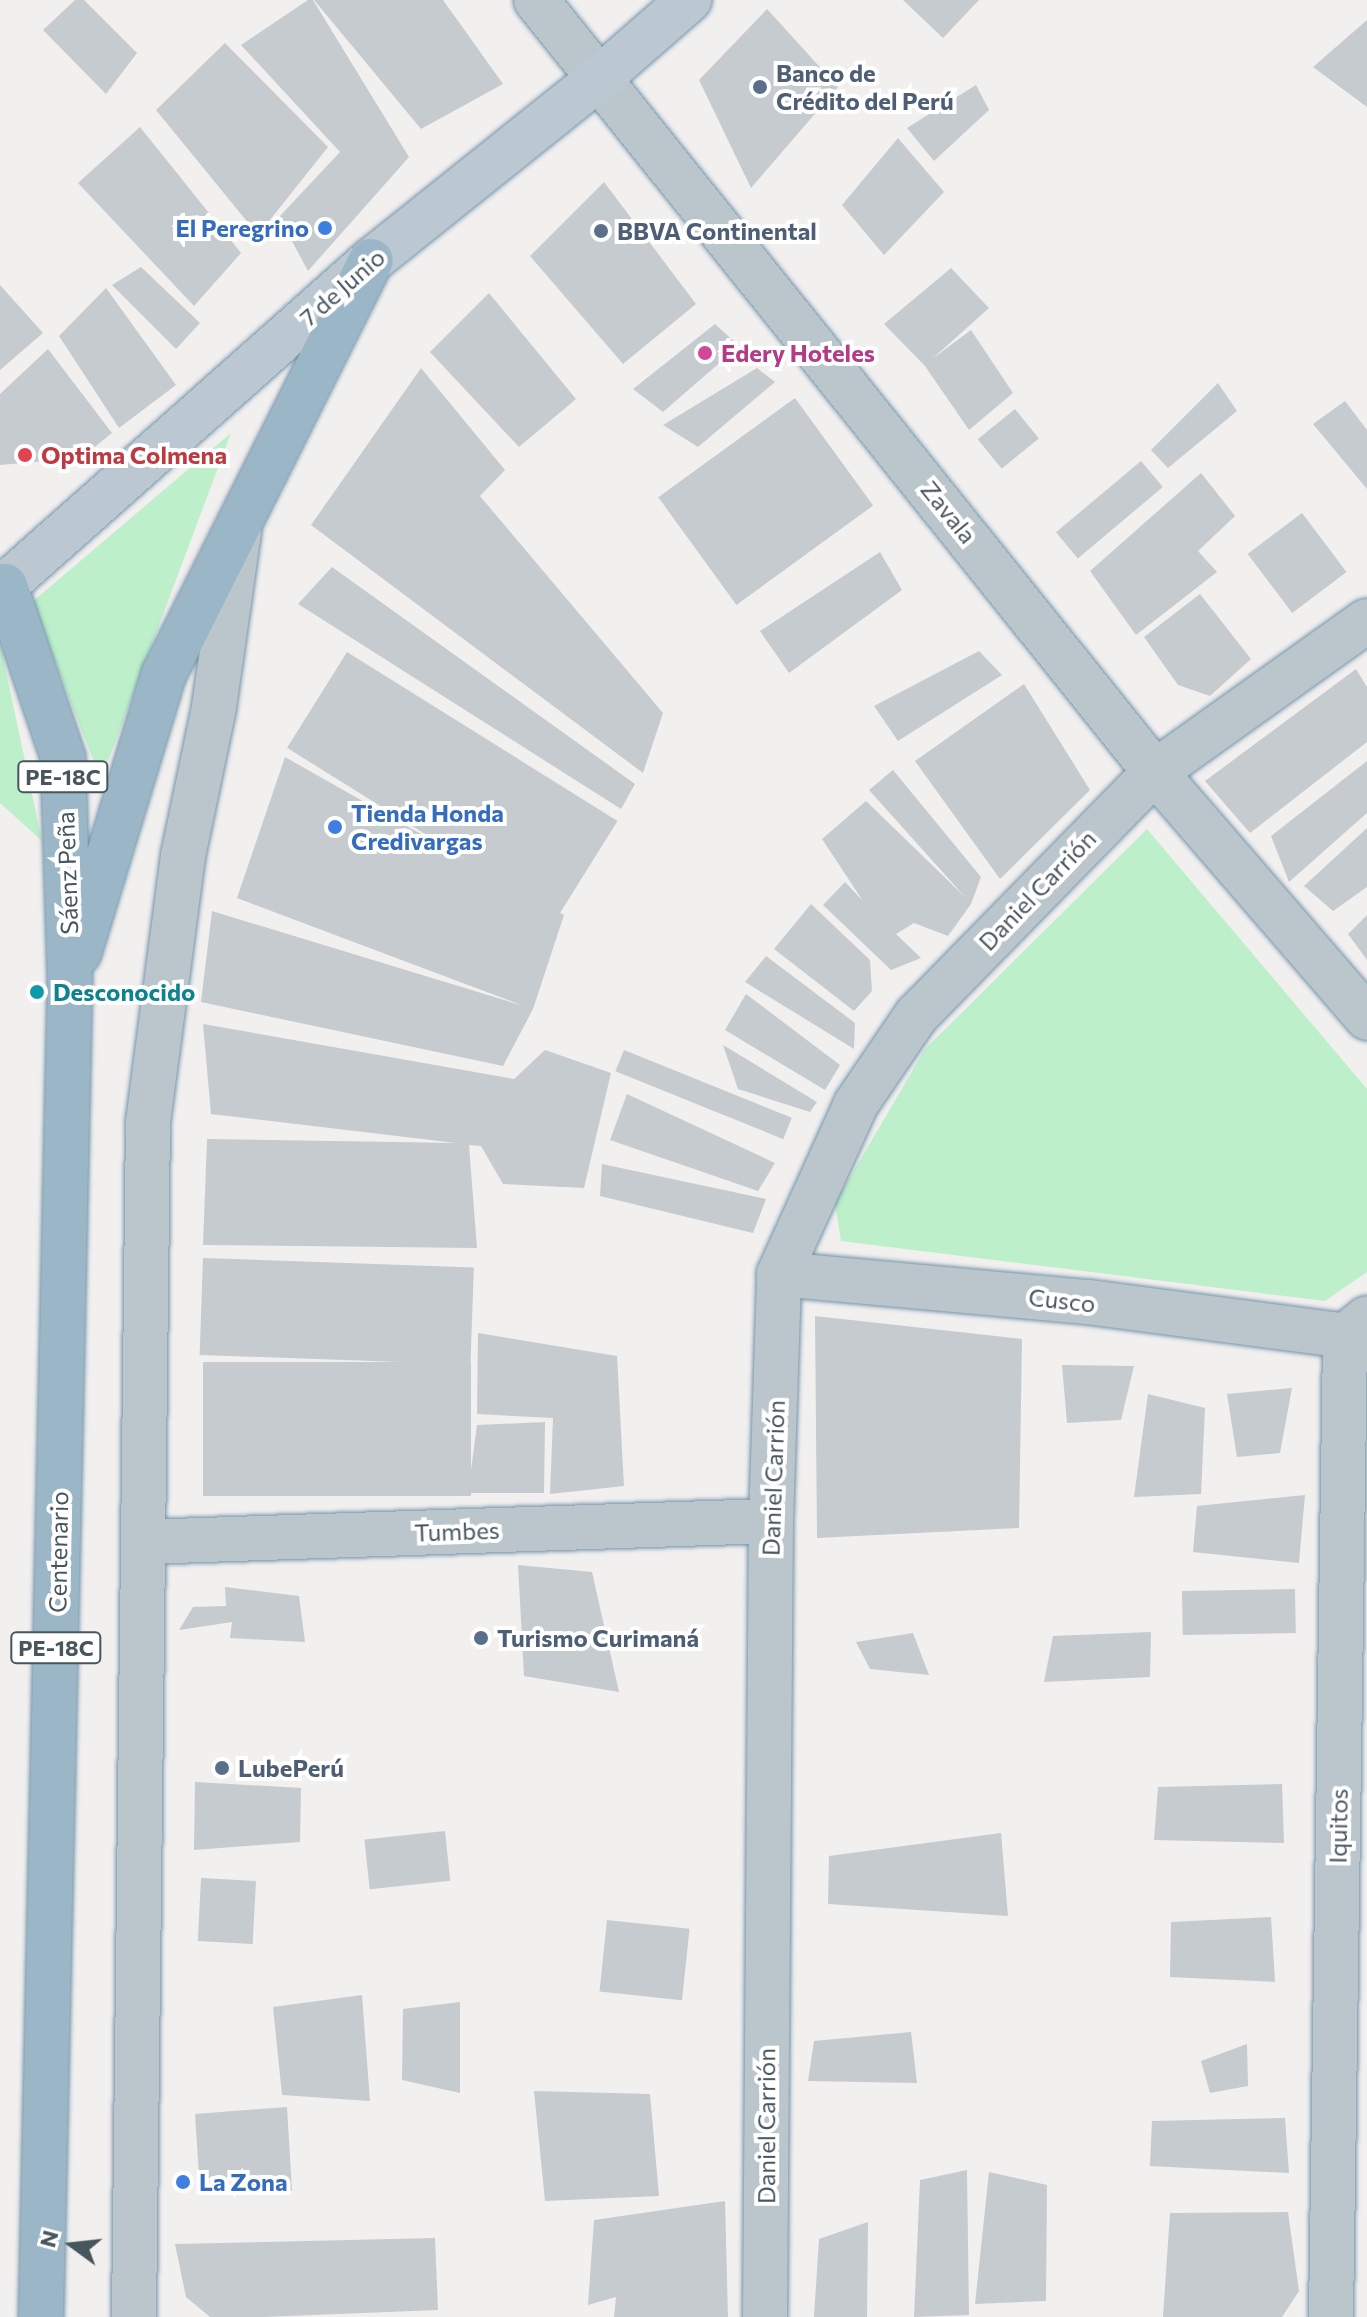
<!DOCTYPE html>
<html>
<head>
<meta charset="utf-8">
<style>
	body { margin:0 }
	#map { position:relative; width:1367px; height:2317px; overflow:hidden; background:#f2efef; font-family:Commissioner,sans-serif }
	div>[style] { position:absolute }
	[style*='--x'] { left:calc(var(--x)*1px); top:calc(var(--y)*1px); width:calc(var(--w)*1px); rotate:calc(var(--a)*1deg) }
	.green>* { inset:0; background:#bdf0ca }
	.building>* { inset:0; background:#c6cbcf; transform-origin:0 0 }
	.roads { filter:drop-shadow(0 0 2px #7294aa) drop-shadow(0 0 2px #7294aa) }
	.minor>* { height:44px; margin:-22px; padding:0 22px; transform-origin:22px; border-radius:22px; background:#bbc6cc }
	.tertiary>* { height:44px; margin:-22px; padding:0 22px; transform-origin:22px; border-radius:22px; background:#bbc6cc }
	.secondary>* { height:44px; margin:-22px; padding:0 22px; transform-origin:22px; border-radius:22px; background:#bbc8d1 }
	.trunk>* { height:44px; margin:-22px; padding:0 22px; transform-origin:22px; border-radius:22px; background:#9bb6c6 }
	.dots>* { width:22px; height:22px; translate:-50% -50%; box-sizing:border-box; border:4px solid #fff; border-radius:50% }
	span { translate:-50% -50%; white-space:nowrap; text-align:center; line-height:1.15; -webkit-text-stroke:8px #fff; paint-order:stroke }
	.shield-label span { padding:2px 6px; background:#fff; border:2px solid; border-radius:6px; -webkit-text-stroke-width:0 }
	.shield-label { font-size:22px; color:#47555d; font-weight:700 }
	.service-label { font-size:24px; color:#4e5e75; font-weight:700 }
	.left { translate:0 -50%; text-align:left }
	.shop-label { font-size:24px; color:#366cbe; font-weight:700 }
	.right { translate:-100% -50%; text-align:right }
	.street-label { font-size:24px; color:#47555d }
	.hotel-label { font-size:24px; color:#b23c85; font-weight:700 }
	.health-label { font-size:24px; color:#be3a42; font-weight:700 }
	.culture-label { font-size:24px; color:#0d838f; font-weight:700 }
	.north { position:absolute; left:32px; top:2205px; width:80px; height:80px; -webkit-text-stroke:6px #fff; paint-order:stroke; rotate:285deg; font-size:22px; font-weight:700; line-height:32px; text-align:center; color:#47555d }
	.north::after { content:''; display:block; margin:auto; width:28px; height:36px; background:#47555d; clip-path:polygon(50% 0,100% 100%,50% 72%,0 100%) }
</style>
</head>
<body>
<div id="map">
	<div class="green">
		<div style="clip-path:polygon(231px 433px,101px 780px,32px 602px)"></div>
		<div style="clip-path:polygon(0 643px,42px 841px,0 803px)"></div>
		<div style="clip-path:polygon(1147px 829px,1367px 1089px,1367px 1272px,1325px 1301px,841px 1241px,835px 1203px,925px 1049px)"></div>
	</div>
	<div class="building">
		<div style="clip-path:polygon(75px 0,84px 0,137px 53px,106px 94px,43px 30px)"></div>
		<div style="clip-path:polygon(308px 0,313px 0,409px 157px,308px 271px,279px 217px,340px 152px,241px 45px)"></div>
		<div style="clip-path:polygon(314px 0,443px 0,503px 84px,421px 129px)"></div>
		<div style="clip-path:polygon(903px 0,979px 0,943px 38px)"></div>
		<div style="clip-path:polygon(767px 9px,838px 87px,751px 188px,699px 80px)"></div>
		<div style="clip-path:polygon(1367px 20px,1367px 107px,1313px 67px)"></div>
		<div style="clip-path:polygon(225px 43px,328px 147px,258px 235px,156px 110px)"></div>
		<div style="clip-path:polygon(976px 85px,989px 110px,934px 161px,907px 128px)"></div>
		<div style="clip-path:polygon(140px 127px,241px 253px,194px 306px,78px 183px)"></div>
		<div style="clip-path:polygon(898px 138px,944px 192px,884px 255px,842px 205px)"></div>
		<div style="clip-path:polygon(604px 182px,696px 304px,623px 364px,530px 256px)"></div>
		<div style="clip-path:polygon(141px 267px,200px 323px,176px 349px,112px 285px)"></div>
		<div style="clip-path:polygon(951px 268px,989px 308px,932px 359px,971px 330px,1013px 393px,969px 430px,925px 366px,884px 324px)"></div>
		<div style="clip-path:polygon(0 285px,43px 333px,0 370px)"></div>
		<div style="clip-path:polygon(106px 288px,176px 385px,119px 428px,59px 336px)"></div>
		<div style="clip-path:polygon(489px 293px,576px 399px,519px 447px,430px 352px)"></div>
		<div style="clip-path:polygon(715px 324px,739px 346px,663px 412px,633px 389px)"></div>
		<div style="clip-path:polygon(48px 349px,112px 433px,81px 458px,0 465px,0 394px)"></div>
		<div style="clip-path:polygon(421px 368px,505px 470px,480px 496px,663px 713px,643px 773px,311px 525px)"></div>
		<div style="clip-path:polygon(757px 368px,775px 382px,698px 447px,663px 425px)"></div>
		<div style="clip-path:polygon(1218px 383px,1237px 411px,1168px 468px,1151px 450px)"></div>
		<div style="left:795px;top:398px;width:133px;height:169px;rotate:54deg"></div>
		<div style="clip-path:polygon(1345px 401px,1367px 430px,1367px 489px,1313px 424px)"></div>
		<div style="left:1015px;top:409px;width:38px;height:48px;rotate:51deg"></div>
		<div style="left:1141px;top:461px;width:34px;height:111px;rotate:50deg"></div>
		<div style="clip-path:polygon(1201px 473px,1235px 516px,1198px 551px,1217px 572px,1136px 635px,1090px 571px)"></div>
		<div style="left:1302px;top:513px;width:74px;height:68px;rotate:53deg"></div>
		<div style="clip-path:polygon(880px 552px,902px 590px,789px 673px,760px 631px)"></div>
		<div style="clip-path:polygon(332px 567px,635px 784px,621px 809px,298px 604px)"></div>
		<div style="clip-path:polygon(1200px 594px,1251px 659px,1210px 696px,1178px 685px,1144px 637px)"></div>
		<div style="clip-path:polygon(979px 651px,1002px 675px,898px 741px,874px 706px)"></div>
		<div style="left:347px;top:652px;width:319px;height:113px;rotate:32deg"></div>
		<div style="clip-path:polygon(1356px 669px,1367px 687px,1367px 742px,1250px 833px,1205px 781px)"></div>
		<div style="clip-path:polygon(1024px 684px,1090px 790px,1000px 879px,915px 761px)"></div>
		<div style="clip-path:polygon(285px 757px,564px 915px,533px 1009px,503px 1066px,201px 1002px,212px 911px,524px 1006px,237px 898px)"></div>
		<div style="clip-path:polygon(1367px 761px,1367px 813px,1289px 882px,1271px 836px)"></div>
		<div style="clip-path:polygon(893px 770px,981px 877px,971px 904px,948px 936px,914px 923px,896px 934px,921px 958px,891px 970px,823px 905px,845px 882px,863px 901px,822px 839px,866px 801px,965px 897px,869px 790px)"></div>
		<div style="clip-path:polygon(1367px 828px,1367px 887px,1333px 911px,1304px 886px)"></div>
		<div style="clip-path:polygon(811px 904px,870px 960px,872px 991px,854px 1011px,774px 949px)"></div>
		<div style="clip-path:polygon(1367px 915px,1367px 960px,1348px 934px)"></div>
		<div style="clip-path:polygon(766px 956px,855px 1023px,854px 1049px,745px 982px)"></div>
		<div style="clip-path:polygon(746px 994px,840px 1065px,825px 1090px,725px 1030px)"></div>
		<div style="clip-path:polygon(203px 1024px,514px 1079px,545px 1050px,611px 1073px,584px 1188px,503px 1184px,481px 1146px,469px 1145px,477px 1248px,203px 1245px,207px 1139px,456px 1143px,211px 1114px)"></div>
		<div style="clip-path:polygon(723px 1045px,817px 1102px,810px 1112px,738px 1089px)"></div>
		<div style="left:624px;top:1050px;width:181px;height:23px;rotate:22deg"></div>
		<div style="clip-path:polygon(627px 1094px,775px 1163px,758px 1191px,610px 1140px)"></div>
		<div style="clip-path:polygon(602px 1164px,766px 1199px,753px 1233px,600px 1196px)"></div>
		<div style="left:203px;top:1258px;width:271px;height:97px;rotate:2deg"></div>
		<div style="clip-path:polygon(815px 1316px,1022px 1339px,1019px 1528px,817px 1538px)"></div>
		<div style="clip-path:polygon(478px 1333px,617px 1356px,624px 1486px,550px 1494px,553px 1418px,477px 1414px)"></div>
		<div style="left:203px;top:1362px;width:268px;height:134px"></div>
		<div style="clip-path:polygon(1062px 1365px,1134px 1366px,1121px 1420px,1067px 1423px)"></div>
		<div style="clip-path:polygon(1292px 1388px,1280px 1453px,1237px 1457px,1227px 1394px)"></div>
		<div style="clip-path:polygon(1148px 1394px,1205px 1408px,1201px 1494px,1134px 1497px)"></div>
		<div style="clip-path:polygon(545px 1422px,544px 1493px,468px 1493px,477px 1425px)"></div>
		<div style="clip-path:polygon(1305px 1495px,1299px 1563px,1193px 1552px,1197px 1506px)"></div>
		<div style="clip-path:polygon(518px 1565px,592px 1572px,619px 1692px,524px 1676px)"></div>
		<div style="clip-path:polygon(225px 1587px,299px 1596px,305px 1642px,230px 1638px,232px 1622px,179px 1630px,193px 1607px,226px 1606px)"></div>
		<div style="left:1295px;top:1589px;width:44px;height:113px;rotate:89deg"></div>
		<div style="clip-path:polygon(1151px 1632px,1150px 1677px,1044px 1682px,1053px 1636px)"></div>
		<div style="clip-path:polygon(913px 1633px,929px 1675px,870px 1669px,856px 1642px)"></div>
		<div style="clip-path:polygon(195px 1782px,301px 1788px,300px 1842px,194px 1850px)"></div>
		<div style="clip-path:polygon(1282px 1784px,1284px 1843px,1154px 1840px,1158px 1787px)"></div>
		<div style="left:445px;top:1831px;width:50px;height:81px;rotate:84deg"></div>
		<div style="clip-path:polygon(1001px 1833px,1008px 1916px,828px 1904px,829px 1856px)"></div>
		<div style="left:256px;top:1881px;width:63px;height:55px;rotate:93deg"></div>
		<div style="clip-path:polygon(1271px 1917px,1275px 1982px,1170px 1977px,1171px 1922px)"></div>
		<div style="left:607px;top:1920px;width:83px;height:72px;rotate:6deg"></div>
		<div style="clip-path:polygon(362px 1995px,370px 2101px,282px 2095px,273px 2007px)"></div>
		<div style="clip-path:polygon(460px 2002px,460px 2093px,402px 2080px,403px 2009px)"></div>
		<div style="clip-path:polygon(911px 2032px,917px 2083px,808px 2081px,814px 2041px)"></div>
		<div style="clip-path:polygon(1247px 2044px,1248px 2086px,1210px 2093px,1201px 2061px)"></div>
		<div style="clip-path:polygon(534px 2091px,650px 2094px,659px 2196px,545px 2201px)"></div>
		<div style="clip-path:polygon(287px 2107px,292px 2191px,199px 2176px,195px 2114px)"></div>
		<div style="clip-path:polygon(1285px 2118px,1289px 2173px,1150px 2166px,1152px 2121px)"></div>
		<div style="clip-path:polygon(967px 2170px,969px 2315px,914px 2317px,920px 2180px)"></div>
		<div style="clip-path:polygon(989px 2172px,1047px 2185px,1046px 2301px,975px 2304px)"></div>
		<div style="clip-path:polygon(725px 2201px,728px 2317px,614px 2317px,616px 2297px,588px 2305px,594px 2220px)"></div>
		<div style="clip-path:polygon(1288px 2212px,1299px 2291px,1282px 2317px,1163px 2317px,1170px 2213px)"></div>
		<div style="clip-path:polygon(868px 2222px,867px 2317px,814px 2317px,819px 2239px)"></div>
		<div style="clip-path:polygon(435px 2238px,438px 2310px,263px 2317px,210px 2317px,186px 2297px,175px 2244px)"></div>
	</div>
	<div class="roads">
		<div class="minor">
			<div style="--x:536;--y:0;--w:990;--a:51.28"></div>
			<div style="--x:1155;--y:772;--w:325;--a:49.2"></div>
			<div style="--x:779;--y:1274;--w:310;--a:5.2"></div>
			<div style="--x:1088;--y:1302;--w:259;--a:7.5"></div>
			<div style="--x:143;--y:1542;--w:628;--a:-1.92"></div>
			<div style="--x:765;--y:2317;--w:796;--a:-89.57"></div>
			<div style="--x:771;--y:1521;--w:247;--a:-88.1"></div>
			<div style="--x:779;--y:1274;--w:187;--a:-65.6"></div>
			<div style="--x:856;--y:1104;--w:107;--a:-55.7"></div>
			<div style="--x:916;--y:1016;--w:342;--a:-45.6"></div>
			<div style="--x:1155;--y:772;--w:260;--a:-35.5"></div>
		</div>
		<div class="tertiary">
			<div style="--x:134;--y:2317;--w:1195;--a:-89.33"></div>
			<div style="--x:148;--y:1122;--w:268;--a:-82.5"></div>
			<div style="--x:183;--y:856;--w:152;--a:-78.2"></div>
			<div style="--x:214;--y:707;--w:178;--a:-81.9"></div>
			<div style="--x:1331;--y:2317;--w:981;--a:-89.18"></div>
			<div style="--x:1345;--y:1336;--w:28;--a:-39"></div>
		</div>
		<div class="secondary">
			<div style="--x:0;--y:590;--w:496;--a:-41.6"></div>
			<div style="--x:371;--y:261;--w:296;--a:-38.7"></div>
			<div style="--x:602;--y:76;--w:116;--a:-41.1"></div>
		</div>
		<div class="trunk">
			<div style="--x:5;--y:586;--w:181;--a:71.3"></div>
			<div style="--x:63;--y:757;--w:221;--a:88.2"></div>
			<div style="--x:70;--y:978;--w:1339;--a:91.24"></div>
			<div style="--x:79;--y:953;--w:292;--a:-73.1"></div>
			<div style="--x:164;--y:674;--w:462;--a:-63.4"></div>
		</div>
	</div>
	<div class="dots">
		<div style="left:760px;top:87px;background:#5c6f8a"></div>
		<div style="left:325px;top:228px;background:#3f7fe0"></div>
		<div style="left:601px;top:231px;background:#5c6f8a"></div>
		<div style="left:705px;top:353px;background:#d1479c"></div>
		<div style="left:25px;top:455px;background:#e0444e"></div>
		<div style="left:335px;top:827px;background:#3f7fe0"></div>
		<div style="left:37px;top:992px;background:#0f9aa8"></div>
		<div style="left:481px;top:1638px;background:#5c6f8a"></div>
		<div style="left:222px;top:1768px;background:#5c6f8a"></div>
		<div style="left:183px;top:2182px;background:#3f7fe0"></div>
	</div>
	<div class="shield-label">
		<span style="left:63px;top:777px">PE-18C</span>
		<span style="left:56px;top:1648px">PE-18C</span>
	</div>
	<div class="service-label">
		<span class="left" style="left:776px;top:87px">Banco de<br>Crédito del Perú</span>
		<span class="left" style="left:617px;top:231px">BBVA Continental</span>
		<span class="left" style="left:497px;top:1638px">Turismo Curimaná</span>
		<span class="left" style="left:238px;top:1768px">LubePerú</span>
	</div>
	<div class="shop-label">
		<span class="right" style="left:309px;top:228px">El Peregrino</span>
		<span class="left" style="left:351px;top:827px">Tienda Honda<br>Credivargas</span>
		<span class="left" style="left:199px;top:2182px">La Zona</span>
	</div>
	<div class="street-label">
		<span style="left:342px;top:287px;rotate:-41deg">7 de Junio</span>
		<span style="left:949px;top:512px;rotate:51deg">Zavala</span>
		<span style="left:67px;top:873px;rotate:-92deg">Sáenz Peña</span>
		<span style="left:1037px;top:890px;rotate:-46deg">Daniel Carrión</span>
		<span style="left:1062px;top:1300px;rotate:6deg">Cusco</span>
		<span style="left:773px;top:1478px;rotate:-88deg">Daniel Carrión</span>
		<span style="left:457px;top:1531px;rotate:-2deg">Tumbes</span>
		<span style="left:58px;top:1552px;rotate:-89deg">Centenario</span>
		<span style="left:1338px;top:1826px;rotate:-89deg">Iquitos</span>
		<span style="left:766px;top:2126px;rotate:-90deg">Daniel Carrión</span>
	</div>
	<div class="hotel-label">
		<span class="left" style="left:721px;top:353px">Edery Hoteles</span>
	</div>
	<div class="health-label">
		<span class="left" style="left:41px;top:455px">Optima Colmena</span>
	</div>
	<div class="culture-label">
		<span class="left" style="left:53px;top:992px">Desconocido</span>
	</div>
	<div class="north">N</div>
</div>
</body>
</html>
